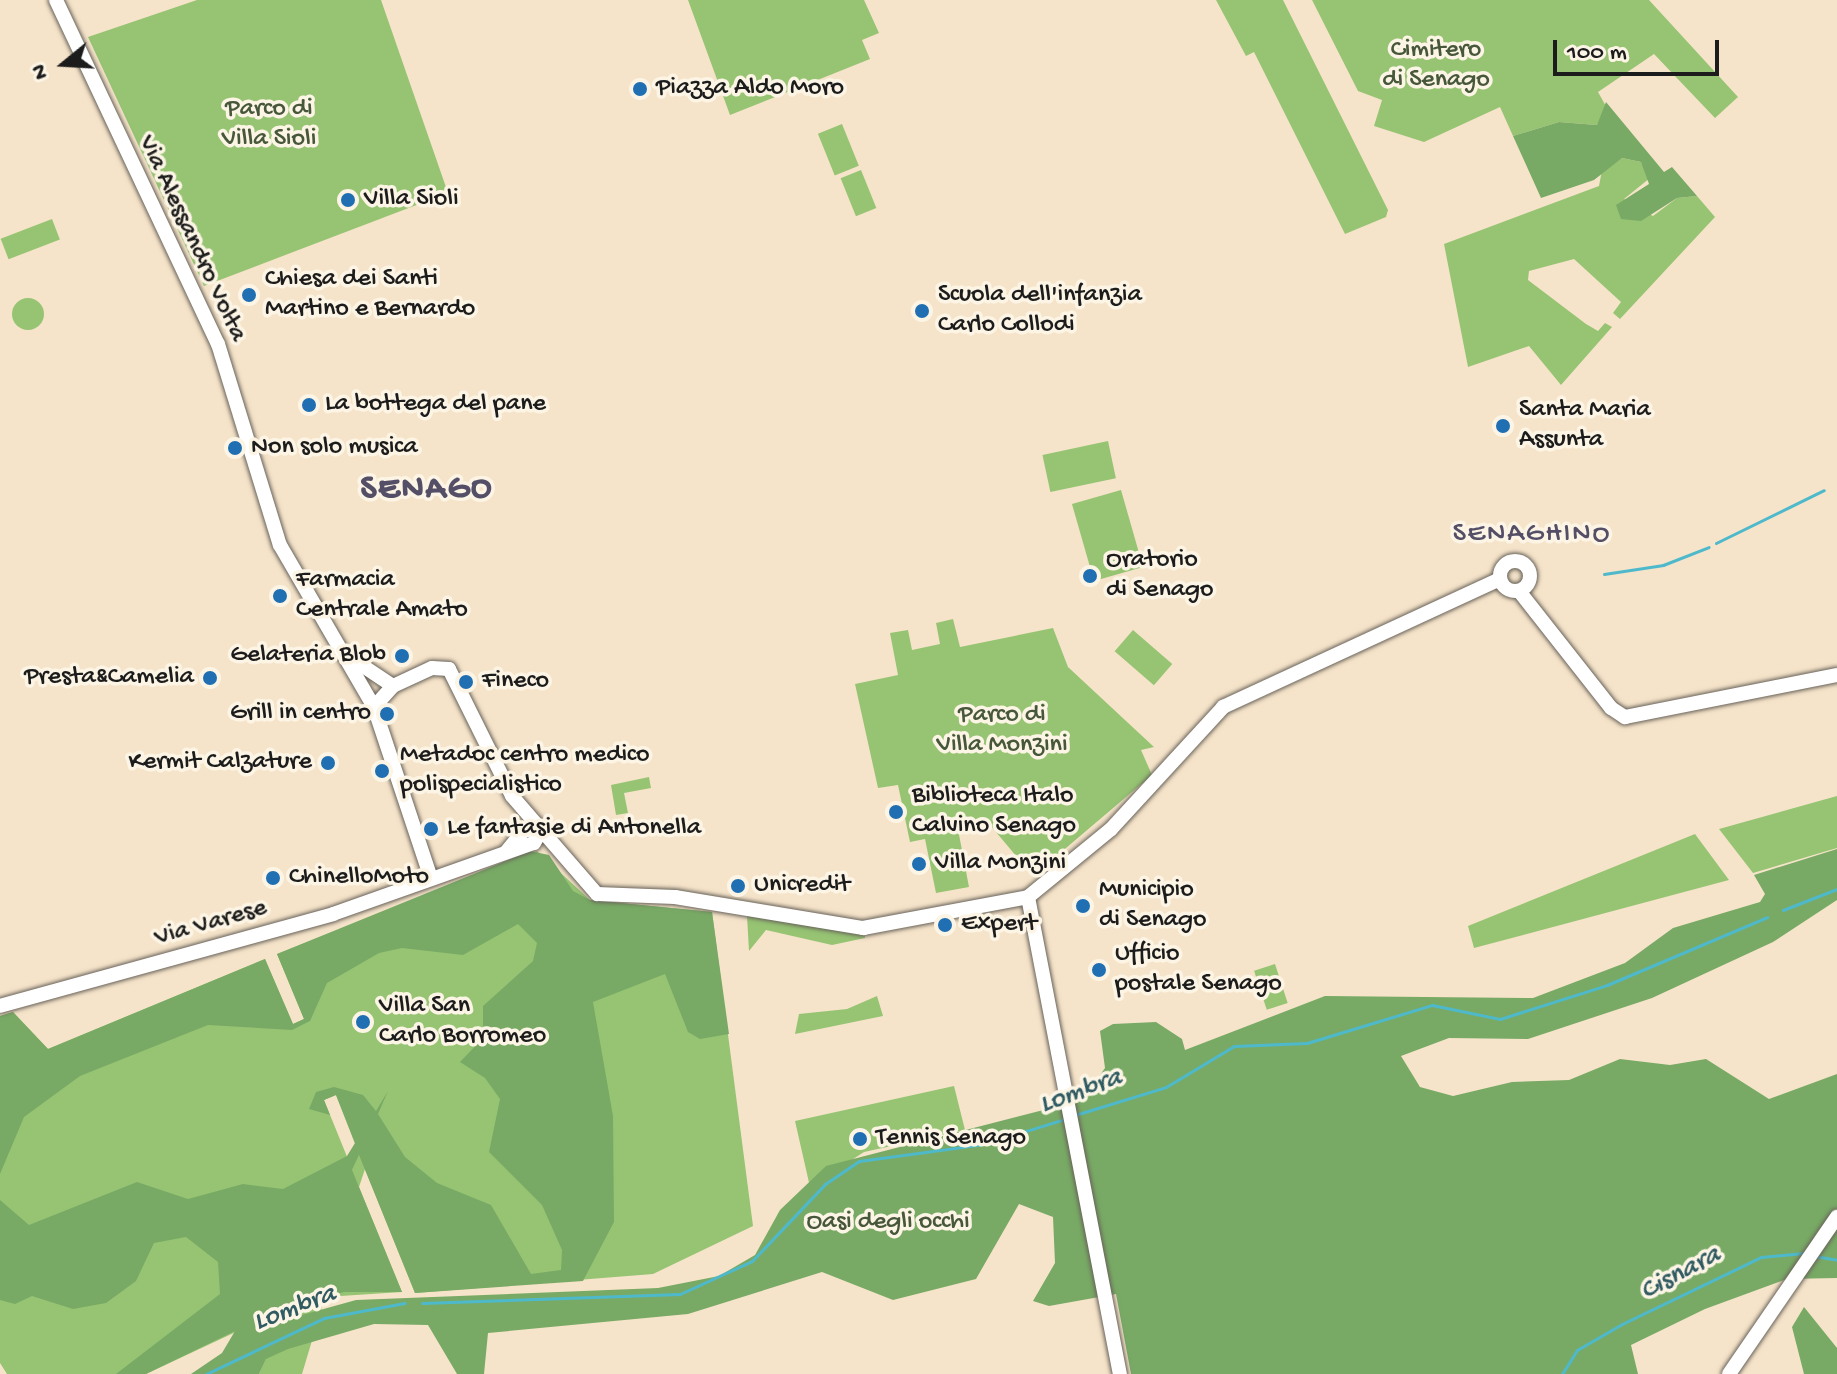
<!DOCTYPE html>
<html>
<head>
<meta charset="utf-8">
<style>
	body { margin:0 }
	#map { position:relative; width:1837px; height:1374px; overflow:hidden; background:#f6e4ca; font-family:"Gochi Hand",sans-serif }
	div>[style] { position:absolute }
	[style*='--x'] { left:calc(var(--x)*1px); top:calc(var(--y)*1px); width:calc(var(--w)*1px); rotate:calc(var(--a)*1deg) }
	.green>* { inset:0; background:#96c473; transform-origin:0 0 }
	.round { border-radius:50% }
	.forest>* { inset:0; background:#78aa65 }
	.stream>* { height:3px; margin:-1.5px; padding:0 1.5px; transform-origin:1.5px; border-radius:1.5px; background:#4fb9cc }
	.roads { filter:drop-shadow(0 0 2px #686259) drop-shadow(0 0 2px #686259) }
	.tertiary>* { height:14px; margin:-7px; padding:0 7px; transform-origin:7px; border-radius:7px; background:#fff }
	.tertiary>.ring { margin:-7px; padding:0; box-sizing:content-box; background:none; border:14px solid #fff; border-radius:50% }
	.dots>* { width:22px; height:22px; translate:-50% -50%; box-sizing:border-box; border:4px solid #fcf5e5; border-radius:50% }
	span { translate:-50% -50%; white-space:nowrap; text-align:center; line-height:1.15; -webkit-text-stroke:7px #fcf5e5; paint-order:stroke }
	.park-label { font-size:26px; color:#47573a }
	.poi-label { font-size:26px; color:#1c1c1c }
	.left { translate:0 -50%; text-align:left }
	.right { translate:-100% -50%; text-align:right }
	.street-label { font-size:26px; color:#1c1c1c }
	.neighbourhood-label { font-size:28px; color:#544f67; letter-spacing:2px }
	.water-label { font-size:28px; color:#305b62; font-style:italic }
	.district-label { font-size:34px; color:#544f67; font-weight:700; letter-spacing:2px }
	.north { position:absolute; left:24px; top:24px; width:80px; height:80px; -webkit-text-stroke:6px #fcf5e5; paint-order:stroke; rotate:252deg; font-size:22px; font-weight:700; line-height:32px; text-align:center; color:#1c1c1c }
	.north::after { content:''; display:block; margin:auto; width:28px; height:36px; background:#1c1c1c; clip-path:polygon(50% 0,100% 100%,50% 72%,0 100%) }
	.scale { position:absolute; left:1553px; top:40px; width:166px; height:36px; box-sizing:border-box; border:4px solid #1c1c1c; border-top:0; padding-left:10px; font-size:24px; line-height:28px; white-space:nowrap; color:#1c1c1c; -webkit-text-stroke:6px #fcf5e5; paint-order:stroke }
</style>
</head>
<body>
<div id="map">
	<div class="green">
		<div style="clip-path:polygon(197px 0,381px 0,448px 193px,204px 286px,88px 37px)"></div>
		<div style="clip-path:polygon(688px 0,864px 0,879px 33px,862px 40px,870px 59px,730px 115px)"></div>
		<div style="clip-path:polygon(1216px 0,1283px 0,1388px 210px,1386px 217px,1345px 234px,1254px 52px,1246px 56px)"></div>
		<div style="clip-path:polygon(1312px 0,1649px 0,1738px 97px,1715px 118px,1654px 54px,1598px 92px,1607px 108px,1597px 125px,1559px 122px,1513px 136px,1500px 107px,1424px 142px,1374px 126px,1382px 100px,1358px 91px)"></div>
		<div style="left:842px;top:124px;width:45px;height:26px;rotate:68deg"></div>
		<div style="clip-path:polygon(1622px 158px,1641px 162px,1650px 178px,1624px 199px,1653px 216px,1677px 198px,1697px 196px,1715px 217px,1620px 319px,1613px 313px,1621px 302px,1574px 259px,1529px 271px,1528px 280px,1586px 324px,1598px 331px,1605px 323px,1612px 327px,1561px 385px,1529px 346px,1468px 367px,1444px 244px,1599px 186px,1602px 170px)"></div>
		<div style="left:861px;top:170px;width:41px;height:22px;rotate:68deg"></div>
		<div style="left:52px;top:219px;width:22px;height:55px;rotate:69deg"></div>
		<div class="round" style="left:12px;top:298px;width:32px;height:32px"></div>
		<div style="left:1108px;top:441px;width:38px;height:67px;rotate:78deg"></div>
		<div style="left:1121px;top:490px;width:80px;height:51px;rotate:74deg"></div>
		<div style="clip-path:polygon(953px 619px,960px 647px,1053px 628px,1068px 667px,1154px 747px,1141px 750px,1152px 775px,1033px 876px,985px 819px,957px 824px,969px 887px,936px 893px,925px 839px,910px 842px,898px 785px,878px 788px,855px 684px,898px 675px,890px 633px,908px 630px,912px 650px,940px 644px,936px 623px)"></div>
		<div style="left:1133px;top:630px;width:52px;height:28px;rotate:41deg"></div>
		<div style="clip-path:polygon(649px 777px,651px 788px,624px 793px,628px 813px,616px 815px,611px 785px)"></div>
		<div style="clip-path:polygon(1837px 796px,1837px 848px,1753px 873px,1719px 829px)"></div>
		<div style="clip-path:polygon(1695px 834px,1729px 880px,1474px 948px,1468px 926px)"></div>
		<div style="clip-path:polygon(evenodd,537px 851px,590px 900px,712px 912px,753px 1226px,653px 1274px,415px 1293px,365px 1169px,359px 1187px,402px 1292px,325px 1297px,302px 1374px,259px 1374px,289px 1307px,146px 1374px,7px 1374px,0 1363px,0 1016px,13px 1012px,48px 1049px,265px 959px,293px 1024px,304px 1019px,277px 954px,537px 851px,336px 1095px,359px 1154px,352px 1169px,324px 1100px,336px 1095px)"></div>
		<div style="clip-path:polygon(747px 916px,865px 935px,865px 938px,832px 945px,766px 930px,749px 951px)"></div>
		<div style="left:1275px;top:964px;width:41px;height:22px;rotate:72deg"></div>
		<div style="clip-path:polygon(877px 996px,883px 1016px,795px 1034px,799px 1014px,847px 1009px)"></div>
		<div style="clip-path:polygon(954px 1086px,965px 1130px,864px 1152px,810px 1187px,795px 1121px)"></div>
	</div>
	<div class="forest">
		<div style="clip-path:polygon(1606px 102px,1664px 172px,1672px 167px,1697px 196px,1677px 198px,1641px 221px,1621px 219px,1616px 205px,1649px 184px,1641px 162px,1622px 158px,1594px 180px,1541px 198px,1513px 136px,1559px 122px,1597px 125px)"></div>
		<div style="clip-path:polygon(1837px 849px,1837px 900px,1773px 942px,1652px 998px,1528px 1039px,1449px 1038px,1401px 1056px,1420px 1087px,1453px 1096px,1512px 1082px,1569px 1080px,1620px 1059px,1670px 1065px,1706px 1059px,1769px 1099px,1837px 1074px,1837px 1278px,1787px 1279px,1705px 1309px,1631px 1345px,1638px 1374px,1131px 1374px,1116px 1294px,1049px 1306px,1033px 1301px,1055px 1263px,1053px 1217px,1019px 1204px,976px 1279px,893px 1300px,822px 1272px,688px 1314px,488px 1333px,484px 1374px,457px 1374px,428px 1325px,374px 1324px,288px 1349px,266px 1359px,259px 1374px,191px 1374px,222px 1353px,235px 1331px,146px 1374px,116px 1374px,220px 1294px,218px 1262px,186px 1237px,154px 1243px,136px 1281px,106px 1303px,73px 1309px,32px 1296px,15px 1304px,0 1300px,0 1200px,29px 1225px,137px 1182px,188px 1199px,243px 1184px,283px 1189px,347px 1156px,355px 1143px,336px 1095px,324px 1100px,330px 1115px,309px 1109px,316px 1092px,334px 1087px,363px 1095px,376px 1111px,388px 1091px,378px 1114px,405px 1157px,437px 1183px,491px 1205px,531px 1274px,561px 1270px,562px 1250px,542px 1205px,489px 1152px,500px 1099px,485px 1078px,460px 1062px,483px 1038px,483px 1006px,533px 961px,537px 943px,518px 924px,463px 955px,402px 948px,379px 953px,327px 983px,310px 1021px,292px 1030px,208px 1025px,80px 1076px,24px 1117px,0 1174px,0 1016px,13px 1012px,48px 1049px,265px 959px,293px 1024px,304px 1019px,277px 954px,530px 851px,549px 855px,573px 891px,590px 900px,712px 912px,729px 1034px,700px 1039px,688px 1032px,665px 974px,593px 1002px,613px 1116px,614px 1222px,583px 1281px,415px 1293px,359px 1155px,352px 1170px,402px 1292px,344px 1292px,290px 1307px,284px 1320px,356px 1300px,658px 1288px,719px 1276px,755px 1255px,780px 1210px,826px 1166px,1063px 1105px,1088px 1092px,1105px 1068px,1100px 1031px,1113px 1024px,1156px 1022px,1182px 1039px,1185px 1050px,1325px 996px,1533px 998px,1625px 963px,1673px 928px,1760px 902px,1765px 894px,1754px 875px)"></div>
		<div style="clip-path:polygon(1804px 1307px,1837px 1348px,1837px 1374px,1804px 1374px,1792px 1327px)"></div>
	</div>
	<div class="stream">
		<div style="--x:1716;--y:543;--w:120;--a:-26.1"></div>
		<div style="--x:1604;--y:574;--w:60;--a:-8.7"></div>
		<div style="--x:1663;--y:565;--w:49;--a:-21.4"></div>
		<div style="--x:1783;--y:910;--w:58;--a:-21.3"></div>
		<div style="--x:1075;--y:1115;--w:95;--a:-17.1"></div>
		<div style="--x:1166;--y:1087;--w:79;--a:-31.1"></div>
		<div style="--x:1234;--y:1046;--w:73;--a:-2.4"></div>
		<div style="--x:1307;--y:1043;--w:131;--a:-16.9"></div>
		<div style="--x:1432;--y:1005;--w:69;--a:11.6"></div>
		<div style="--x:1500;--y:1019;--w:112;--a:-17.6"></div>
		<div style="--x:1607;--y:985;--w:174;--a:-23"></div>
		<div style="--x:1815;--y:1256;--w:22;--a:10"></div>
		<div style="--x:422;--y:1303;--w:258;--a:-2"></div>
		<div style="--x:680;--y:1294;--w:79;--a:-24.6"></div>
		<div style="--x:752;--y:1261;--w:106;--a:-46.5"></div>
		<div style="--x:825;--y:1184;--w:41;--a:-34.1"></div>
		<div style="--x:859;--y:1161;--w:126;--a:-7.7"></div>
		<div style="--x:984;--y:1144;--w:85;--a:-17.2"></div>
		<div style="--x:206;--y:1374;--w:131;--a:-25.4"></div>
		<div style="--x:324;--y:1318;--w:82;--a:-10.5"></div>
		<div style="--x:1562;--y:1374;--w:28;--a:-58"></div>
		<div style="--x:1577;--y:1350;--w:52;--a:-30"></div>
		<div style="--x:1622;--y:1324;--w:154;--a:-25.7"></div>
		<div style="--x:1761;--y:1257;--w:43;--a:-5.3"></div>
	</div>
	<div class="roads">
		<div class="tertiary">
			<div style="--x:56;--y:0;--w:380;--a:64.8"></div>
			<div style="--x:218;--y:344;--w:210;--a:72.9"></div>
			<div style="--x:280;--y:545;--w:187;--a:59.9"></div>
			<div style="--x:374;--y:707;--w:180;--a:71.6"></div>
			<div class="ring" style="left:1500px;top:561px;width:16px;height:16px"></div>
			<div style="--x:1519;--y:591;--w:149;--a:51.8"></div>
			<div style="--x:1611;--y:708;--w:17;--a:33"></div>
			<div style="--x:1625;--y:717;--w:216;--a:-11.2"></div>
			<div style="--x:351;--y:658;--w:50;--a:33.7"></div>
			<div style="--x:374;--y:707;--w:28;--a:-48"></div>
			<div style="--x:393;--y:686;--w:43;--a:-24.8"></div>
			<div style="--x:432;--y:668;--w:17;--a:3"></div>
			<div style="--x:449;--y:669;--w:142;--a:63.6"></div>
			<div style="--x:512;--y:796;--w:130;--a:49.1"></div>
			<div style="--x:597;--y:894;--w:78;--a:2.2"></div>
			<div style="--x:675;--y:897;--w:191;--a:9.4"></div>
			<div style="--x:863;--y:928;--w:168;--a:-10.6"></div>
			<div style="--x:1028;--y:897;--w:107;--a:-39.3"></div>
			<div style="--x:1111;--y:829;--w:166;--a:-47.4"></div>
			<div style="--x:1223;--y:707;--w:305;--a:-24.8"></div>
			<div style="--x:507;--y:851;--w:26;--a:-51"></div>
			<div style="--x:523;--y:831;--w:20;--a:-11"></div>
			<div style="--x:1028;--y:897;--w:486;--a:79.1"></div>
			<div style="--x:0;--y:1006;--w:345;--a:-15.4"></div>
			<div style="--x:333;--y:914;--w:213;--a:-19.5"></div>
			<div style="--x:534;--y:843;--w:18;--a:-61"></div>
			<div style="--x:1729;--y:1374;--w:191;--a:-55.5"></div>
		</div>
	</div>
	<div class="dots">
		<div style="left:640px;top:89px;background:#1f6fb2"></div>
		<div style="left:348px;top:200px;background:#1f6fb2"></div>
		<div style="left:249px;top:295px;background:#1f6fb2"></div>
		<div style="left:922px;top:311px;background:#1f6fb2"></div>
		<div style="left:309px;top:405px;background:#1f6fb2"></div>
		<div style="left:1503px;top:426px;background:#1f6fb2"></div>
		<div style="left:235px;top:448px;background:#1f6fb2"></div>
		<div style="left:1090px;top:576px;background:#1f6fb2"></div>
		<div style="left:280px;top:596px;background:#1f6fb2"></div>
		<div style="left:402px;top:656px;background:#1f6fb2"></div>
		<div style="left:210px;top:678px;background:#1f6fb2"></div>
		<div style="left:466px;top:682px;background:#1f6fb2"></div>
		<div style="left:387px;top:714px;background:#1f6fb2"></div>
		<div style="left:328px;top:763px;background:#1f6fb2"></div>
		<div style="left:382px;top:771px;background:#1f6fb2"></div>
		<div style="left:896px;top:812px;background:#1f6fb2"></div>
		<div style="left:431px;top:829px;background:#1f6fb2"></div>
		<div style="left:919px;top:864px;background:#1f6fb2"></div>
		<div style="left:273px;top:878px;background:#1f6fb2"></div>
		<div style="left:738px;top:886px;background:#1f6fb2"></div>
		<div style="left:1083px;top:906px;background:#1f6fb2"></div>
		<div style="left:945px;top:925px;background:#1f6fb2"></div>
		<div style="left:1099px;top:970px;background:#1f6fb2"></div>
		<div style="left:363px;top:1022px;background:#1f6fb2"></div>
		<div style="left:860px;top:1139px;background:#1f6fb2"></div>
	</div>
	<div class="park-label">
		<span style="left:1436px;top:66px">Cimitero<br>di Senago</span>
		<span style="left:269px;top:125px">Parco di<br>Villa Sioli</span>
		<span style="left:1002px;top:731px">Parco di<br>Villa Monzini</span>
		<span style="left:888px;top:1223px">Oasi degli occhi</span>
	</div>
	<div class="poi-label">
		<span class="left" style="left:656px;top:89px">Piazza Aldo Moro</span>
		<span class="left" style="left:364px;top:200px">Villa Sioli</span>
		<span class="left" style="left:265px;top:295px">Chiesa dei Santi<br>Martino e Bernardo</span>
		<span class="left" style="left:938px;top:311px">Scuola dell'infanzia<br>Carlo Collodi</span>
		<span class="left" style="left:325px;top:405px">La bottega del pane</span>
		<span class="left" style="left:1519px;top:426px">Santa Maria<br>Assunta</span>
		<span class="left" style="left:251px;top:448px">Non solo musica</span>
		<span class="left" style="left:1106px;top:576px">Oratorio<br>di Senago</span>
		<span class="left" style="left:296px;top:596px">Farmacia<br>Centrale Amato</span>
		<span class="right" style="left:386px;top:656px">Gelateria Blob</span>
		<span class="right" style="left:194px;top:678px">Presta&amp;Camelia</span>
		<span class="left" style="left:482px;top:682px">Fineco</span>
		<span class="right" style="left:371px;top:714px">Grill in centro</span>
		<span class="left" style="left:400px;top:771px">Metadoc centro medico<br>polispecialistico</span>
		<span class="right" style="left:312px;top:763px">Kermit Calzature</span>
		<span class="left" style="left:912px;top:812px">Biblioteca Italo<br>Calvino Senago</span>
		<span class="left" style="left:447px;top:829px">Le fantasie di Antonella</span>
		<span class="left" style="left:935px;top:864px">Villa Monzini</span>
		<span class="left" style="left:289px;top:878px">ChinelloMoto</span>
		<span class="left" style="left:754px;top:886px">Unicredit</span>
		<span class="left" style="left:1099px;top:906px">Municipio<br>di Senago</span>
		<span class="left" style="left:961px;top:925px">Expert</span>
		<span class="left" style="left:1115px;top:970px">Ufficio<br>postale Senago</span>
		<span class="left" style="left:379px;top:1022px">Villa San<br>Carlo Borromeo</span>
		<span class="left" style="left:876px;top:1139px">Tennis Senago</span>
	</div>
	<div class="street-label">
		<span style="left:191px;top:239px;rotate:65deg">Via Alessandro Volta</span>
		<span style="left:211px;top:924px;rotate:-16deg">Via Varese</span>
	</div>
	<div class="neighbourhood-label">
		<span style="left:1532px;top:535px">SENAGHINO</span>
	</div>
	<div class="water-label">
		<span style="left:1081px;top:1092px;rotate:-20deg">Lombra</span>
		<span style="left:1681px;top:1274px;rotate:-28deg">Cisnara</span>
		<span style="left:295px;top:1309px;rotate:-21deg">Lombra</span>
	</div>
	<div class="district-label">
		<span style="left:427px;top:491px">SENAGO</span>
	</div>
	<div class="north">N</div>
	<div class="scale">100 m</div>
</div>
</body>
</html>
